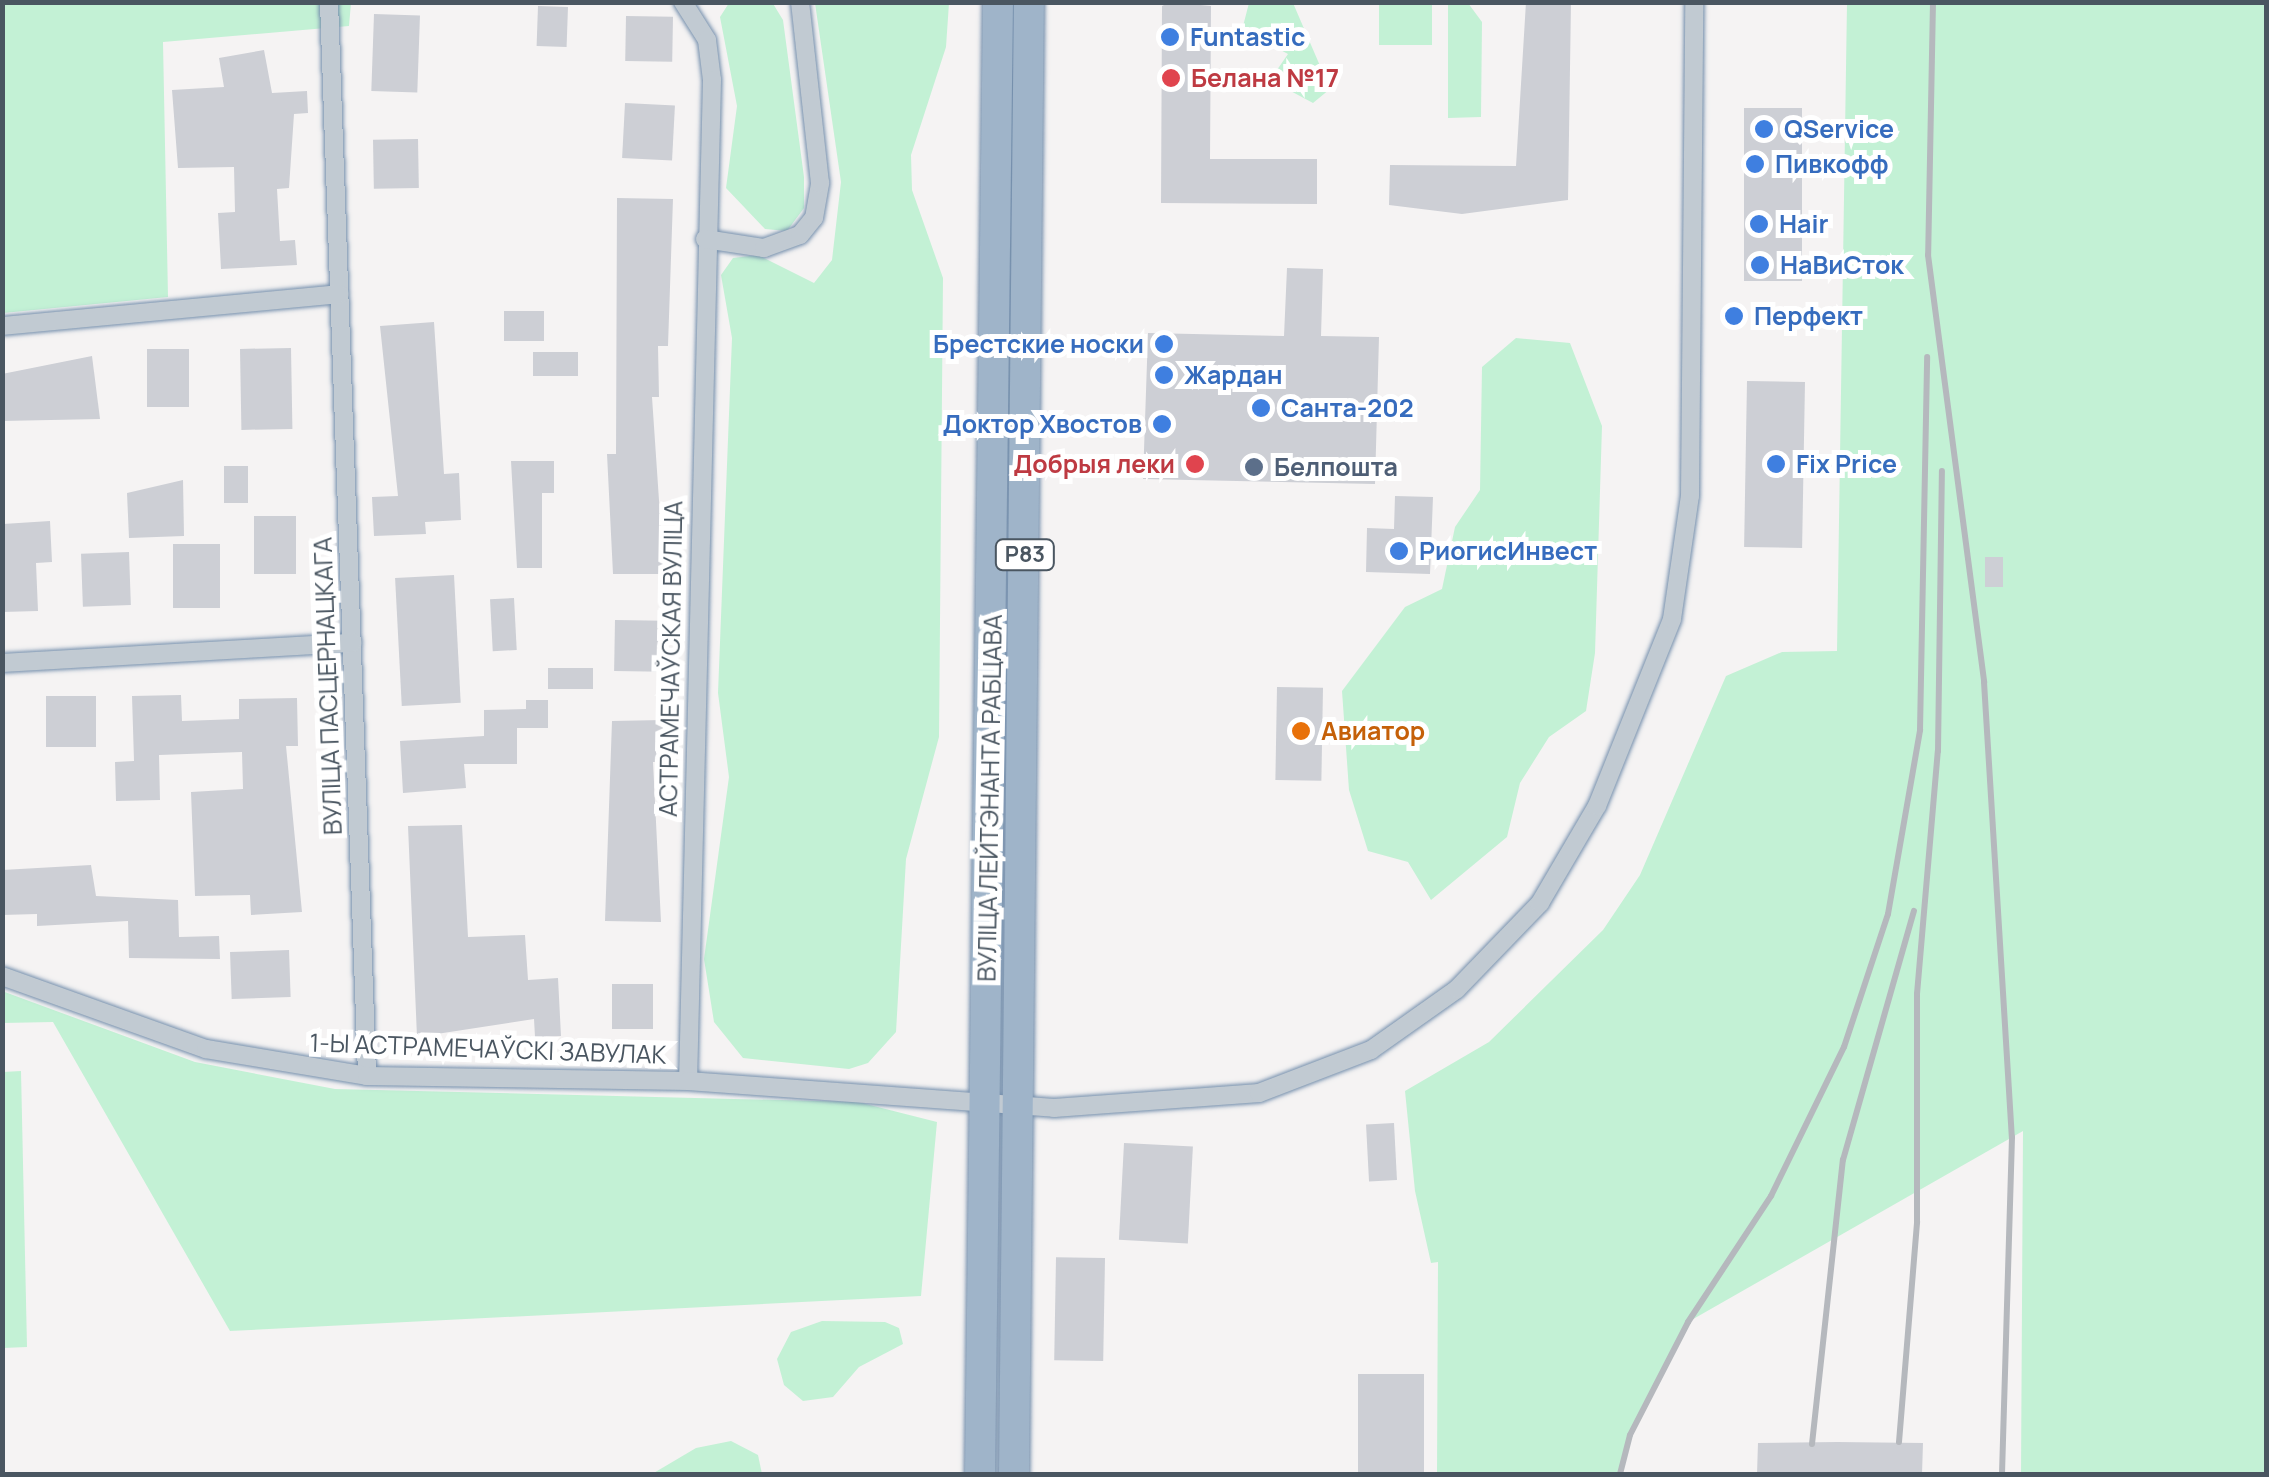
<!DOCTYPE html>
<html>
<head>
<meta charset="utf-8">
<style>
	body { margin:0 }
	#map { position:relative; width:2269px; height:1477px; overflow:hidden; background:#f5f3f3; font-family:Manrope,sans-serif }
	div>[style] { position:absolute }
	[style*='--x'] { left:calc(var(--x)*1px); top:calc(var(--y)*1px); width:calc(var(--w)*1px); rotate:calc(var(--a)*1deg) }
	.green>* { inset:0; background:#c3f1d5; transform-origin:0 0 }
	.building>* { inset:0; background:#cdcfd5; transform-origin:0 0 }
	.roads { filter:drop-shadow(0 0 2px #7690ad) drop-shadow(0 0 2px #7690ad) }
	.minor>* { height:18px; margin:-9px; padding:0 9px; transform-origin:9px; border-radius:9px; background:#c1cad2 }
	.trunk>* { height:30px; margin:-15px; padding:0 15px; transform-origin:15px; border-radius:15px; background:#9fb4c9 }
	.rail>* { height:6px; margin:-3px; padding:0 3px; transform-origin:3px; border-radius:3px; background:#b5b8bd }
	.dots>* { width:28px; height:28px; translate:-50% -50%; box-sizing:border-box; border:5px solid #fff; border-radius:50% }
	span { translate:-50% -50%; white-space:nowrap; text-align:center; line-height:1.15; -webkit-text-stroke:10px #fff; paint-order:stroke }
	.shield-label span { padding:2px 8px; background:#fff; border:2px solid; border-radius:8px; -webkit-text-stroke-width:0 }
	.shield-label { font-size:22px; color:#4a5661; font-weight:700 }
	.shop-label { font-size:25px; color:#366cbe; font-weight:700 }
	.left { translate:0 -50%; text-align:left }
	.right { translate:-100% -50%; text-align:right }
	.health-label { font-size:25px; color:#be3a42; font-weight:700 }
	.service-label { font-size:25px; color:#4e5e75; font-weight:700 }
	.street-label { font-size:25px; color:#4a5661 }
	.food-label { font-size:25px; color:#c56008; font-weight:700 }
	.frame { position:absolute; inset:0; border:5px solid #4a5661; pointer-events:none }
</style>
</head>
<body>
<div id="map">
	<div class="green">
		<div style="clip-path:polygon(772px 2px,783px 20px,804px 177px,804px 208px,787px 231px,765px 229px,726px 188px,737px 106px,720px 17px,729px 3px)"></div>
		<div style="clip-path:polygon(2px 3px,351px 3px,349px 26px,163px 42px,168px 297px,3px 313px)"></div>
		<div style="clip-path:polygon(815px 3px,949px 3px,946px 47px,911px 155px,912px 190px,943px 278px,939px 737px,906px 859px,896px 1032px,868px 1063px,849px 1069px,743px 1058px,714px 1022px,704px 959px,729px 777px,718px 693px,732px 338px,721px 275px,733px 258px,758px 255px,814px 283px,832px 260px,841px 182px)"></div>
		<div style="clip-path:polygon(1249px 3px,1293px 3px,1330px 89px,1313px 103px,1270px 80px,1288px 54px,1242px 30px)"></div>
		<div style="left:1379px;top:3px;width:53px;height:42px"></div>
		<div style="clip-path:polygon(1448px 3px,1468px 3px,1482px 22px,1481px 117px,1448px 118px)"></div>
		<div style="clip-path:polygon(1847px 3px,2266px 3px,2266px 1474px,2021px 1474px,2023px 1131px,1688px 1322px,1630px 1435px,1620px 1474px,1437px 1474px,1438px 1262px,1431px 1263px,1415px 1191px,1405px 1091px,1489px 1042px,1603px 930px,1640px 875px,1726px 676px,1782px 652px,1837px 651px)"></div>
		<div style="clip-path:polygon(1516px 338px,1570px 343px,1602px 426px,1595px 653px,1586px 711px,1549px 737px,1520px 783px,1507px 837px,1431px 900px,1408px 862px,1368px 851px,1349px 790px,1342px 691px,1405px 607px,1442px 589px,1455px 527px,1480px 490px,1482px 367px)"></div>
		<div style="clip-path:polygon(2px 991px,195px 1062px,335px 1089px,858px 1102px,937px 1122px,921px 1296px,230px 1331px,53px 1022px,3px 1023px)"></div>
		<div style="clip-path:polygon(21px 1071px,27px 1347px,3px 1348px,3px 1072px)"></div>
		<div style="clip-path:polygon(885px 1322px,899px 1328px,903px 1344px,859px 1367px,833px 1397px,803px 1401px,784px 1385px,777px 1359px,791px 1332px,822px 1321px)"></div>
		<div style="clip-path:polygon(731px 1441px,758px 1455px,762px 1474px,652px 1474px,696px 1448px)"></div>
	</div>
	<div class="building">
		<div style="clip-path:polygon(1170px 2px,1211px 6px,1210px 159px,1317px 159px,1317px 204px,1161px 203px,1162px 6px)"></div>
		<div style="clip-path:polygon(1526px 2px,1571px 2px,1568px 200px,1462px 214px,1389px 205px,1390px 165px,1516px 166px)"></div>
		<div style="left:538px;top:6px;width:30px;height:40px;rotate:2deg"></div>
		<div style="left:374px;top:14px;width:46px;height:77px;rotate:2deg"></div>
		<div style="left:626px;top:16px;width:47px;height:45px;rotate:1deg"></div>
		<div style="clip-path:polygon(264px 50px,272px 93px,307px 91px,308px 113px,294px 114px,289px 188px,277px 189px,280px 241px,295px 240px,297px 265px,221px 269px,218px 213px,235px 212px,234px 167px,178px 168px,172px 90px,224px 87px,219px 58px)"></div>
		<div style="left:625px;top:103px;width:50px;height:55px;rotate:3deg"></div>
		<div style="left:1744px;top:108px;width:58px;height:173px"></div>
		<div style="left:418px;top:139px;width:49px;height:45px;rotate:89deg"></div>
		<div style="clip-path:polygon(617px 198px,673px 199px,668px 346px,658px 346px,659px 397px,652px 397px,664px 574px,613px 574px,607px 454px,616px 454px)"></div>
		<div style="clip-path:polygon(1287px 268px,1323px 269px,1321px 336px,1379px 337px,1375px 484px,1143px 479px,1148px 333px,1284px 336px)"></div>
		<div style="left:504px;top:311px;width:40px;height:30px"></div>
		<div style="clip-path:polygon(434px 322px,444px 474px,459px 473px,461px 520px,425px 522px,426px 534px,374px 536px,372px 497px,398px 496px,380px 326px)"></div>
		<div style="left:291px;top:348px;width:81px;height:51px;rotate:89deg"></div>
		<div style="left:147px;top:349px;width:42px;height:58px"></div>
		<div style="left:533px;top:352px;width:45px;height:24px"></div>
		<div style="clip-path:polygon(92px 356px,100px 419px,2px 421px,2px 374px)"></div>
		<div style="left:1747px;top:381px;width:58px;height:166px;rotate:1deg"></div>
		<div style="clip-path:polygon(511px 461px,554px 461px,554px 493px,542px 493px,542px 568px,517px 568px)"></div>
		<div style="left:224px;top:466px;width:24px;height:37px"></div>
		<div style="clip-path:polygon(183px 480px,184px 536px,129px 538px,127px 493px)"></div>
		<div style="clip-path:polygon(1395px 496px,1433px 497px,1430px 574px,1366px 572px,1367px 528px,1394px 529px)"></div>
		<div style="left:254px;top:516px;width:42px;height:58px"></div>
		<div style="clip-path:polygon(50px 521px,52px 562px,36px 563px,38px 611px,2px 612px,3px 524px)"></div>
		<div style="left:173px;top:544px;width:47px;height:64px"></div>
		<div style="left:129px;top:552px;width:53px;height:48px;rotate:88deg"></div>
		<div style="left:1985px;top:557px;width:18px;height:30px"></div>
		<div style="left:454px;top:575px;width:128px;height:59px;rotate:87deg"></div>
		<div style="left:514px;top:598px;width:52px;height:24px;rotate:87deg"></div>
		<div style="left:615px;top:620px;width:49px;height:51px;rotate:1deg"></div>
		<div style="left:548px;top:668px;width:45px;height:21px"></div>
		<div style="left:1277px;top:687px;width:46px;height:93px;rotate:1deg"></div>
		<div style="clip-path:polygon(181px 695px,182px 721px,239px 719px,239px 699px,297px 698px,298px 746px,286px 746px,302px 912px,251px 915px,250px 895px,195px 896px,191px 792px,243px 789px,242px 752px,159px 755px,160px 800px,116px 801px,115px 762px,134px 761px,132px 696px)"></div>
		<div style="left:96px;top:696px;width:51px;height:50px;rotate:90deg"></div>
		<div style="clip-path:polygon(526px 700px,548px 700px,548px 728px,517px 728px,517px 764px,464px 764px,466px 788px,403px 793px,400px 741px,484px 736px,484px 710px,526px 709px)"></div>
		<div style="clip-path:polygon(663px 720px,663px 762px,653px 762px,661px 922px,605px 921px,612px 721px)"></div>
		<div style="clip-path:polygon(462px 825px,468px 937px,525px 935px,528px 980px,558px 978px,561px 1036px,535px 1037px,534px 1019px,417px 1037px,408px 826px)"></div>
		<div style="clip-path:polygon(91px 865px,96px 896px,178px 900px,179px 937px,219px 936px,220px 959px,129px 958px,128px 921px,37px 926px,37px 914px,2px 915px,2px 870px)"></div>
		<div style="left:289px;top:950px;width:47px;height:59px;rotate:88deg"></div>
		<div style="left:612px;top:984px;width:41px;height:45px"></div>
		<div style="left:1394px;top:1123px;width:57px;height:28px;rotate:87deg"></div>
		<div style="left:1124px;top:1143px;width:69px;height:97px;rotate:3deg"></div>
		<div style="left:1105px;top:1258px;width:103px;height:49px;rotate:91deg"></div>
		<div style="left:1358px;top:1374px;width:66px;height:100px"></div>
		<div style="clip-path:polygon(1837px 1442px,1923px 1443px,1922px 1474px,1757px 1474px,1758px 1443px)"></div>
	</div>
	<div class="roads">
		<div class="minor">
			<div style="--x:329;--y:2;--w:1075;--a:87.97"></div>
			<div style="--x:683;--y:2;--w:45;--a:57.7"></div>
			<div style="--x:707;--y:40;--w:40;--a:82.9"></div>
			<div style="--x:712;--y:80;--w:1001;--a:91.37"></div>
			<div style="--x:705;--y:239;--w:60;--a:8.7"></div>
			<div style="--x:764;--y:248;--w:38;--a:-20"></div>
			<div style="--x:800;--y:235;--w:22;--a:-51"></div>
			<div style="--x:814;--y:218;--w:36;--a:-80"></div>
			<div style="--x:820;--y:183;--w:182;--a:-96.3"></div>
			<div style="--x:2;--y:326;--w:339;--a:-5.4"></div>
			<div style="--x:2;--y:663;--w:351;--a:-3.3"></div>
			<div style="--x:2;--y:976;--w:217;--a:19.7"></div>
			<div style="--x:206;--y:1049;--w:163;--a:9.5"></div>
			<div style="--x:367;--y:1076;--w:321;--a:0.9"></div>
			<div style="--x:688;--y:1081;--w:367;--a:4.2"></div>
			<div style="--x:1054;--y:1108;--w:206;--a:-4.2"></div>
			<div style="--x:1259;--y:1093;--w:120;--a:-21"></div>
			<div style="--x:1371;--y:1050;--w:105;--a:-35.3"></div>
			<div style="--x:1457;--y:989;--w:120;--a:-46"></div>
			<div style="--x:1540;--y:903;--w:113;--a:-59.6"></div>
			<div style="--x:1597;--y:806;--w:201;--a:-68.1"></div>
			<div style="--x:1672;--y:619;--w:124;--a:-81.7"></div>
			<div style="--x:1690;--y:496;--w:494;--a:-89.5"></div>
		</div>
		<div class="trunk">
			<div style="--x:980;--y:1474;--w:1472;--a:-89.3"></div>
			<div style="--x:1014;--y:1474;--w:1472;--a:-89.42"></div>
		</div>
	</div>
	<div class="rail">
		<div style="--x:1933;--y:2;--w:253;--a:91.1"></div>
		<div style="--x:1928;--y:255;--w:431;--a:82.5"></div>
		<div style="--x:1984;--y:682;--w:456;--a:86.5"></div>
		<div style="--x:2012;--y:1137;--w:337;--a:91.7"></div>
		<div style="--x:1899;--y:1442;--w:221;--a:-85.3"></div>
		<div style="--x:1917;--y:1222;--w:228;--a:-90"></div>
		<div style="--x:1917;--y:994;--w:244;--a:-85.1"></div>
		<div style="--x:1938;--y:751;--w:280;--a:-89.2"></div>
		<div style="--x:1812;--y:1444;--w:286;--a:-83.8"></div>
		<div style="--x:1843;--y:1160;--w:259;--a:-74.1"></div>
		<div style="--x:1620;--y:1474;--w:40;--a:-75.6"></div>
		<div style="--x:1630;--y:1435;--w:127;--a:-62.8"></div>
		<div style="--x:1688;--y:1322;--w:151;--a:-56.6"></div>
		<div style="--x:1771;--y:1196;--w:166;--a:-63.9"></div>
		<div style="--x:1844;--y:1047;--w:140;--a:-71.7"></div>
		<div style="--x:1888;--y:914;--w:187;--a:-80.1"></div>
		<div style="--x:1920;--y:730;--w:373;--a:-88.9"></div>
	</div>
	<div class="dots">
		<div style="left:1170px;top:37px;background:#3f7fe0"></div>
		<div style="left:1171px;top:78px;background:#e0444e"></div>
		<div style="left:1764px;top:129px;background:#3f7fe0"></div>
		<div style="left:1755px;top:164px;background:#3f7fe0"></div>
		<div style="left:1759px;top:224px;background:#3f7fe0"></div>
		<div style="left:1760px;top:265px;background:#3f7fe0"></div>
		<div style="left:1734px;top:316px;background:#3f7fe0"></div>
		<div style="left:1164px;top:344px;background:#3f7fe0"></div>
		<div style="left:1164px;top:375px;background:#3f7fe0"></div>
		<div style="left:1261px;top:408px;background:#3f7fe0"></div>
		<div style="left:1162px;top:424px;background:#3f7fe0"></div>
		<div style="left:1195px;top:464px;background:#e0444e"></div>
		<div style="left:1776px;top:464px;background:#3f7fe0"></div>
		<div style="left:1254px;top:467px;background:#5c6f8a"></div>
		<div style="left:1399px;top:551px;background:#3f7fe0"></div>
		<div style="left:1301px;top:731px;background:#e8710a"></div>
	</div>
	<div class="shield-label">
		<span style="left:1025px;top:555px">Р83</span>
	</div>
	<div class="shop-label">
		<span class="left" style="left:1190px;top:37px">Funtastic</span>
		<span class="left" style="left:1784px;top:129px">QService</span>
		<span class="left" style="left:1775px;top:164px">Пивкофф</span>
		<span class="left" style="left:1779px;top:224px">Hair</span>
		<span class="left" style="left:1780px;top:265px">НаВиСток</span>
		<span class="left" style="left:1754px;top:316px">Перфект</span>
		<span class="right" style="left:1144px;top:344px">Брестские носки</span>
		<span class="left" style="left:1184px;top:375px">Жардан</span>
		<span class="left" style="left:1281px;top:408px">Санта-202</span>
		<span class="right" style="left:1142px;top:424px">Доктор Хвостов</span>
		<span class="left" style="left:1796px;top:464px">Fix Price</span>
		<span class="left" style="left:1419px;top:551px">РиогисИнвест</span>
	</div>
	<div class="health-label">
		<span class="left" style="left:1191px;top:78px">Белана №17</span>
		<span class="right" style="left:1175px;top:464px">Добрыя леки</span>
	</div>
	<div class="service-label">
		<span class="left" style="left:1274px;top:467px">Белпошта</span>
	</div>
	<div class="street-label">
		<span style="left:671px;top:659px;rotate:-89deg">АСТРАМЕЧАЎСКАЯ ВУЛІЦА</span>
		<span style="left:328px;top:686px;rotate:-92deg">ВУЛІЦА ПАСЦЕРНАЦКАГА</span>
		<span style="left:990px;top:798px;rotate:-89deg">ВУЛІЦА ЛЕЙТЭНАНТА РАБЦАВА</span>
		<span style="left:488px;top:1049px;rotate:2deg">1-Ы АСТРАМЕЧАЎСКІ ЗАВУЛАК</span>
	</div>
	<div class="food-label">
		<span class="left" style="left:1321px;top:731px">Авиатор</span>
	</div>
	<div class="frame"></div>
</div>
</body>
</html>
